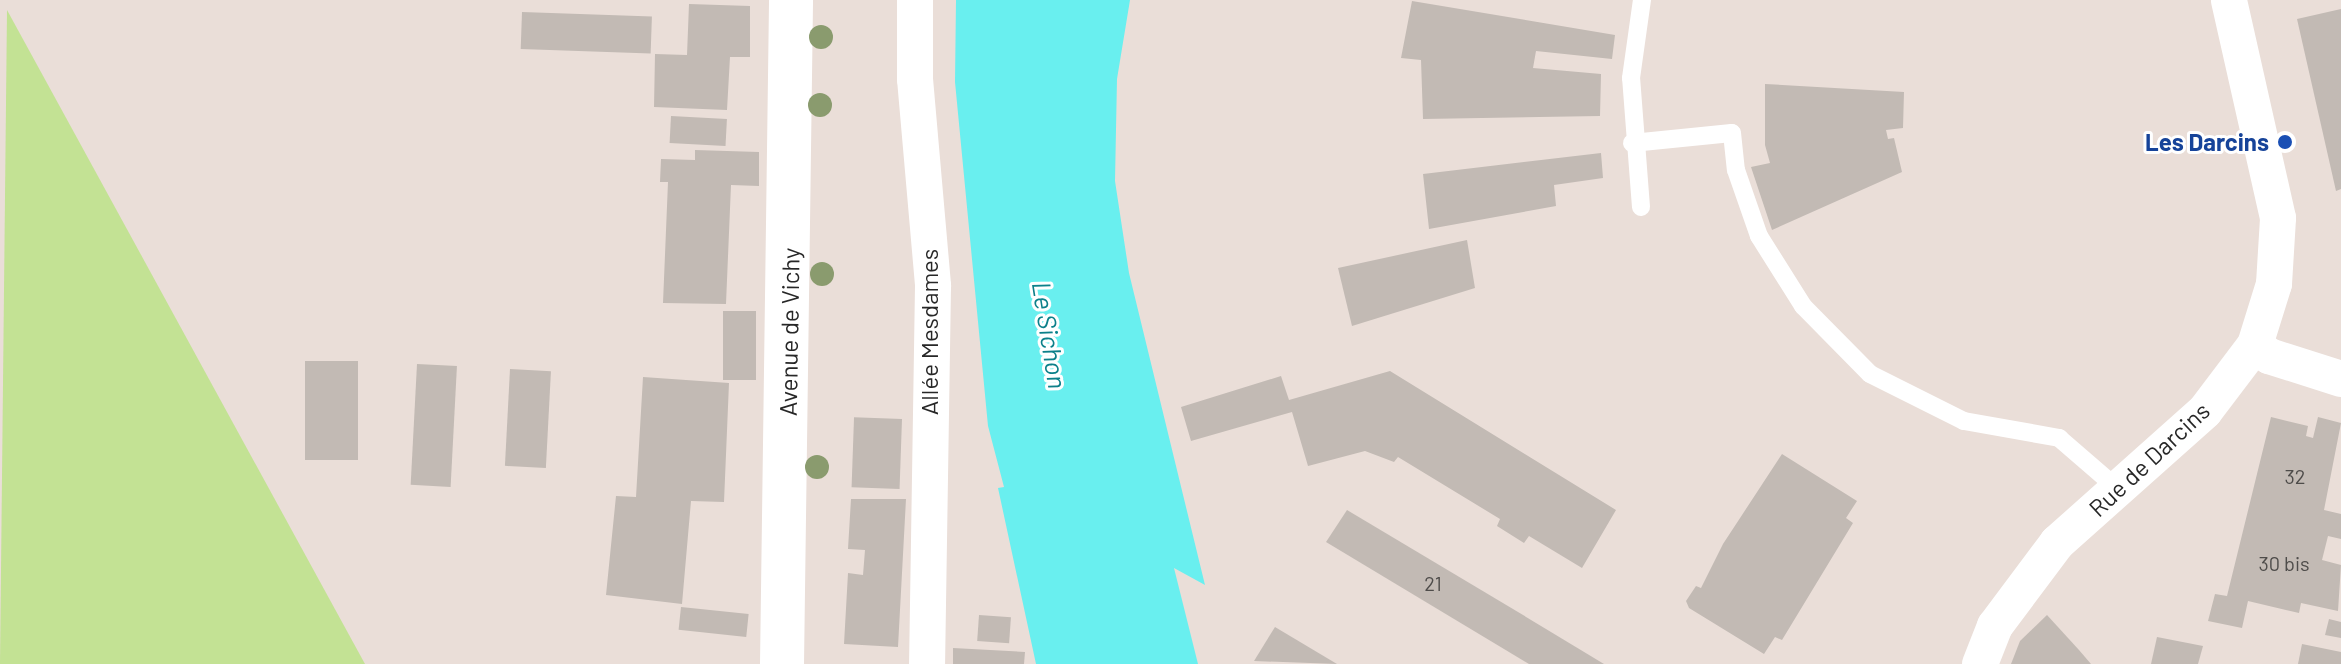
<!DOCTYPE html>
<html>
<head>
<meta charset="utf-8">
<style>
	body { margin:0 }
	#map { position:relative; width:2341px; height:664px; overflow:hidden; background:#eaded8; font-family:Barlow,sans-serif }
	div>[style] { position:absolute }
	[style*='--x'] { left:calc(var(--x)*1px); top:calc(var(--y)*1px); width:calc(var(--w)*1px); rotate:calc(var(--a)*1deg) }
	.green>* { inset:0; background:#c3e294 }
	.water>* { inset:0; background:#69efef }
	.building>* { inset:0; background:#c2bab4; transform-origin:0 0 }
	.lane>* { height:18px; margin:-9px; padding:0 9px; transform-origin:9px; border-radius:9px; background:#fff }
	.street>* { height:36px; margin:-18px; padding:0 18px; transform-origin:18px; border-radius:18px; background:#fff }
	.secondary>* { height:44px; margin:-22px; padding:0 22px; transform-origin:22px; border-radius:22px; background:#fff }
	.trees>* { width:24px; height:24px; margin:-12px; border-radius:50%; background:#8a9b6e }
	.dots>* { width:22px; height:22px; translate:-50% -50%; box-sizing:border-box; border:4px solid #fff; border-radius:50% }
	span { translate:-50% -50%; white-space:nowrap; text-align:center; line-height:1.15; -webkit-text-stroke:6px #fff; paint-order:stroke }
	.number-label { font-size:20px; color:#4e4c4a }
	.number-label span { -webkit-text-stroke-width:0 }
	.transit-label { font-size:24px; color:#164399; font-weight:700 }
	.right { translate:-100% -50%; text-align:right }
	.street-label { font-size:24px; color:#272727 }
	.water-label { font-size:26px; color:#0c808a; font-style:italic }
</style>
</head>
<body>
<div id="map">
	<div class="green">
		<div style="clip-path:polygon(7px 10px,365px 664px,0 664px)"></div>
	</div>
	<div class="water">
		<div style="clip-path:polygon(956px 0,1130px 0,1117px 79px,1115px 181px,1129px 273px,1205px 585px,1174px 568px,1198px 664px,1036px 664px,998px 488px,1004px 487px,988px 426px,955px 82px)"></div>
	</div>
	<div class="building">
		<div style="clip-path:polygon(1412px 1px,1615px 35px,1612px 59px,1536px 51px,1533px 68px,1601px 74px,1600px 116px,1423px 119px,1421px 60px,1401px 58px)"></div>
		<div style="clip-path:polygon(689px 4px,750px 6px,750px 57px,730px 57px,727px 110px,654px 107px,655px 54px,687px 55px)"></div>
		<div style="clip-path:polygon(2341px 9px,2341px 189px,2336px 191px,2297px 19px)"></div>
		<div style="left:522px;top:12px;width:130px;height:37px;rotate:2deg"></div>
		<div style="clip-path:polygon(1765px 84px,1904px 92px,1903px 128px,1886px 130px,1888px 139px,1894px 138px,1902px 172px,1772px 230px,1751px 167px,1770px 163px,1765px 145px)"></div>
		<div style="left:671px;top:116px;width:56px;height:27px;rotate:3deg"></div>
		<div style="clip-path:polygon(695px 150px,759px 152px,759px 186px,731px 185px,726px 304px,663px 303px,668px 182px,660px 182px,661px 159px,695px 160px)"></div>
		<div style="clip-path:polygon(1601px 153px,1603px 178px,1554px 185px,1556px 206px,1429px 229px,1423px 174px)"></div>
		<div style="clip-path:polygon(1467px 240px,1475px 288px,1352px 326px,1338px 268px)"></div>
		<div style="left:723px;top:311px;width:33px;height:69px"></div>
		<div style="left:305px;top:361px;width:53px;height:99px"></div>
		<div style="left:417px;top:364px;width:40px;height:121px;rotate:3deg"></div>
		<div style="left:510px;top:369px;width:41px;height:97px;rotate:3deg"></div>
		<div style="clip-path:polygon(1390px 371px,1616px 510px,1582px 568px,1529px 536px,1524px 543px,1497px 526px,1500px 519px,1398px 457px,1394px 462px,1365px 451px,1308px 466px,1292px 412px,1191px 441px,1181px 407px,1281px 376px,1289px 400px)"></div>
		<div style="clip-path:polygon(643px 377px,729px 383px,724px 502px,691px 501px,682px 604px,606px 595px,616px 496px,636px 497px)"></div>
		<div style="clip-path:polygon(2271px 417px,2308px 426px,2306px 436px,2313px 438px,2318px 417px,2341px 423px,2324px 510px,2341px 514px,2341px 539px,2328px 536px,2322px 560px,2341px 565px,2338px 611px,2301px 603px,2299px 613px,2248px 601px,2242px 628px,2208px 621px,2215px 594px,2227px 596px)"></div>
		<div style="left:902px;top:419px;width:70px;height:48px;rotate:92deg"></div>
		<div style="clip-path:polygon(1782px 454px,1857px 501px,1846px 518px,1853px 523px,1782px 640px,1775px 637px,1764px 654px,1689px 608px,1686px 601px,1696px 586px,1701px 588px,1723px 544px)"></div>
		<div style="clip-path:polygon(851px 499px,906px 499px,898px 647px,844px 644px,848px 573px,863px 575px,865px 550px,848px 549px)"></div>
		<div style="clip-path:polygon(1347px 510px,1518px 612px,1604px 664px,1529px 664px,1326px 542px)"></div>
		<div style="left:681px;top:607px;width:68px;height:23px;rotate:6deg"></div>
		<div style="left:979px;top:615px;width:32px;height:26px;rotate:4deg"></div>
		<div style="clip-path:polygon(2047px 615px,2079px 650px,2091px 664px,2011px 664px,2020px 641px)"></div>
		<div style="clip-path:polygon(2329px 619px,2341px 622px,2341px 638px,2325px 635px)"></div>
		<div style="clip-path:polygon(1275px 627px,1337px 664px,1254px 661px)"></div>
		<div style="clip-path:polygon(2157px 637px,2203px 646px,2198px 664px,2151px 664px)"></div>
		<div style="clip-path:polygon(2302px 644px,2341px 652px,2341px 664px,2298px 664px)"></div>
		<div style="clip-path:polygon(953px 648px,1025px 652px,1024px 664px,953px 664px)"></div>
	</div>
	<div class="lane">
		<div style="--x:1632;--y:143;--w:100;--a:-5.7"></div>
		<div style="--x:1732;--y:133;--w:37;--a:84"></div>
		<div style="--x:1736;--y:170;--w:70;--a:70.8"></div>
		<div style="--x:1759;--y:236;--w:83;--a:57.8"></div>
		<div style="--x:1803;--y:306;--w:95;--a:45.4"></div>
		<div style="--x:1870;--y:374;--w:105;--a:26.6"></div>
		<div style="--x:1964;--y:421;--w:97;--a:10.1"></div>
		<div style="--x:2059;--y:438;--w:78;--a:40.8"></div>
		<div style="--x:1641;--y:207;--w:129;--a:-94.4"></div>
		<div style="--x:1631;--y:78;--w:79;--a:-82"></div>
	</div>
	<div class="street">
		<div style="--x:915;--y:0;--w:79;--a:90"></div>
		<div style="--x:915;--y:79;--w:208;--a:85"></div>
		<div style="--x:933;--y:286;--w:378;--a:90.9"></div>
		<div style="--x:2255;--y:345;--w:18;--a:38"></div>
		<div style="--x:2269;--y:356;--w:76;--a:17.7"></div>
		<div style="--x:1980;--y:664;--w:41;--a:-68.5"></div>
		<div style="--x:1995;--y:626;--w:104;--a:-53.2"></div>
		<div style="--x:2057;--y:543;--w:198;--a:-41.7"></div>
		<div style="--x:2205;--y:411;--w:83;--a:-52.9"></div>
		<div style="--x:2255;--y:345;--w:64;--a:-72.7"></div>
		<div style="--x:2274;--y:284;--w:66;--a:-86.5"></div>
		<div style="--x:2278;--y:218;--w:223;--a:-102.7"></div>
	</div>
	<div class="secondary">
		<div style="--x:782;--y:664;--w:664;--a:-89.22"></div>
	</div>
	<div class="trees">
		<div style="left:821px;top:37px"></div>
		<div style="left:820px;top:105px"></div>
		<div style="left:822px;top:274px"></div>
		<div style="left:817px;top:467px"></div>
	</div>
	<div class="dots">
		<div style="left:2285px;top:142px;background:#1a4fb4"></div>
	</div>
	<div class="number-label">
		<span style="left:2295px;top:476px">32</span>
		<span style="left:2284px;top:563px">30 bis</span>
		<span style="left:1433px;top:583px">21</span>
	</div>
	<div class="transit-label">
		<span class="right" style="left:2269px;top:142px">Les Darcins</span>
	</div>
	<div class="street-label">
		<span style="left:789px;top:332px;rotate:-89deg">Avenue de Vichy</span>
		<span style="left:929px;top:332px;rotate:-90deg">Allée Mesdames</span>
		<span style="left:2149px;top:459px;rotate:-43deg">Rue de Darcins</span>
	</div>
	<div class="water-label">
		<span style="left:1050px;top:335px;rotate:81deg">Le Sichon</span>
	</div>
</div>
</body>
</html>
